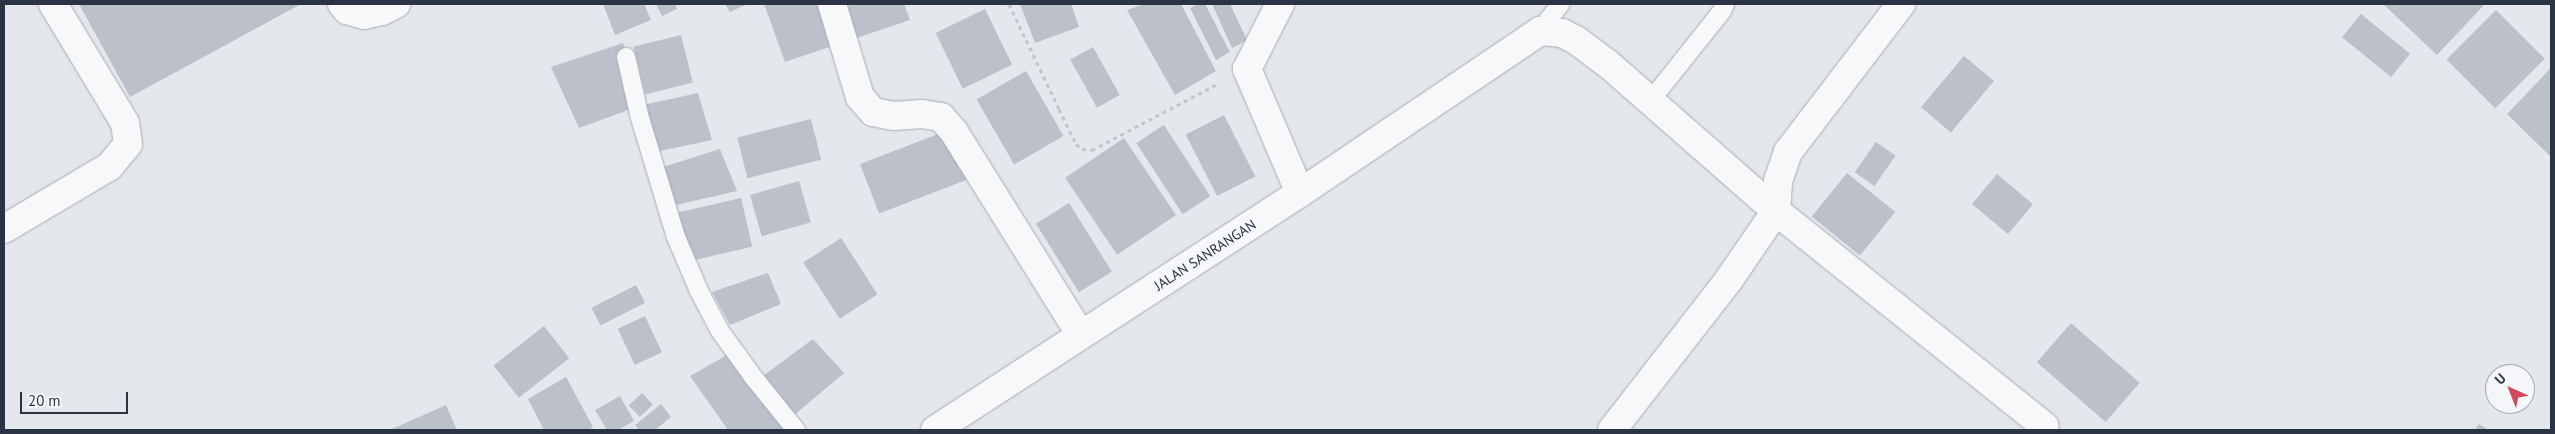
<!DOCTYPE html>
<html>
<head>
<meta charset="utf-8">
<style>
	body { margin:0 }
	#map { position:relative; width:2555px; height:434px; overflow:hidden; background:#e4e7ec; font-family:"PT Sans",sans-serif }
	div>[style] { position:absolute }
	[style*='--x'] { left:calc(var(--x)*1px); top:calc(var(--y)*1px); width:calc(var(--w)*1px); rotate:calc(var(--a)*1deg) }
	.building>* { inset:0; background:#bbc0ca; transform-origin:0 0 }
	.path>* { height:3px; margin-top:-1.5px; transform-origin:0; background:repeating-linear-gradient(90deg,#c2c5cb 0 4px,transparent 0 8px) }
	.roads { filter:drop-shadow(0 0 1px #a9aeb7) drop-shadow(0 0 1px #a9aeb7) }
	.service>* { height:18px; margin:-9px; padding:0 9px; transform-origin:9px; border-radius:9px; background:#f7f8fa }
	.minor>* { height:28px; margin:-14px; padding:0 14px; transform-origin:14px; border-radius:14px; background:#f7f8fa }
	span { translate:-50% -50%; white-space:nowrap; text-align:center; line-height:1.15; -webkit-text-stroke:5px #f4f6f9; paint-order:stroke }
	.street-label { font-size:14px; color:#2b3445 }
	.frame { position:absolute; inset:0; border:5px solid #2b3445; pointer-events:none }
	.north { position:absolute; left:2485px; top:364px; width:50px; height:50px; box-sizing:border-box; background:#f4f6f9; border:1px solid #a4a8b1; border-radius:50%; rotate:316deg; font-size:14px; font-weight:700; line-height:20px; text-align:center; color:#2b3445 }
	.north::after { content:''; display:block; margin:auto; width:18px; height:22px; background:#d1495b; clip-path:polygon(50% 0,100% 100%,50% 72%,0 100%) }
	.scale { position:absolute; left:20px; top:392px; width:108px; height:22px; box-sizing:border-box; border:2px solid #2b3445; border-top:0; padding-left:6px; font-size:15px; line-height:18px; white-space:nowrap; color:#2b3445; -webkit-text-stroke:4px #f4f6f9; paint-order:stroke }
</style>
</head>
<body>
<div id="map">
	<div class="building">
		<div style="clip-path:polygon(79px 4px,301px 4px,130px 97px)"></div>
		<div style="clip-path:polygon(603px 4px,644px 4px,651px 20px,615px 35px)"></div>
		<div style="clip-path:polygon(656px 4px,675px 4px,677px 9px,662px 16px)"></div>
		<div style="clip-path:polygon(725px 4px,747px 4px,730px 12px)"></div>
		<div style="clip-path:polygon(764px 4px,904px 4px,910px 20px,785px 62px)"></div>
		<div style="clip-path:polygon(1020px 4px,1071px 4px,1079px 27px,1035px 43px)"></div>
		<div style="clip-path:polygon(1144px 4px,1181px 4px,1216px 71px,1175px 95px,1127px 10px)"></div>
		<div style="clip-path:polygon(1198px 4px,1205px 4px,1230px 52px,1216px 60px,1190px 8px)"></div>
		<div style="clip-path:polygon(1212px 4px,1230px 4px,1247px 40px,1232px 48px)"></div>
		<div style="clip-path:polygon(2383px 4px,2485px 4px,2437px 55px)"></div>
		<div style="left:985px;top:9px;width:62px;height:55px;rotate:64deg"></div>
		<div style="left:2496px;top:10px;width:69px;height:70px;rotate:45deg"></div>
		<div style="left:2361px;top:14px;width:63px;height:30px;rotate:39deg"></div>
		<div style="left:681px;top:35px;width:49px;height:49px;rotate:76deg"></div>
		<div style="clip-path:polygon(623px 43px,639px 106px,579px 128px,551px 67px)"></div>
		<div style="left:1093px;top:47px;width:55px;height:26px;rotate:61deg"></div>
		<div style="left:1964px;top:56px;width:39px;height:67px;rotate:40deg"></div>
		<div style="clip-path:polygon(2551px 68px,2551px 157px,2507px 114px)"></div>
		<div style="left:1026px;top:71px;width:75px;height:57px;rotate:60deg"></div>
		<div style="clip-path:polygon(698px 93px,712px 140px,655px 152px,639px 106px)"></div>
		<div style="left:1224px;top:115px;width:69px;height:43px;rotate:63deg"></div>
		<div style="left:811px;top:119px;width:42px;height:76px;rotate:76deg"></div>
		<div style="left:1164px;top:125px;width:85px;height:33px;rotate:57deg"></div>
		<div style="left:959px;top:126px;width:53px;height:106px;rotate:69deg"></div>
		<div style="left:1124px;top:138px;width:93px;height:71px;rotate:56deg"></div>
		<div style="left:1876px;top:142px;width:24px;height:37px;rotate:35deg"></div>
		<div style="clip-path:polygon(720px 149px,737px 191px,676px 205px,663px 167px)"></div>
		<div style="left:1847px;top:173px;width:62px;height:56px;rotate:39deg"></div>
		<div style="left:1997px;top:174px;width:47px;height:39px;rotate:40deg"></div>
		<div style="left:799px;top:181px;width:43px;height:51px;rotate:74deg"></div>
		<div style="left:741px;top:198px;width:50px;height:67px;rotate:77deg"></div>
		<div style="left:1069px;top:203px;width:81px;height:39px;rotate:58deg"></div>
		<div style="left:841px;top:238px;width:67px;height:45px;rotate:57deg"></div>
		<div style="clip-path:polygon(768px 273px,781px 304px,730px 325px,712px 292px)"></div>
		<div style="left:636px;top:285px;width:20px;height:50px;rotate:63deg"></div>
		<div style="left:645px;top:316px;width:40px;height:30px;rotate:65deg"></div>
		<div style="left:2071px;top:323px;width:91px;height:52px;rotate:41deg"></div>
		<div style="left:544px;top:326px;width:41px;height:64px;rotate:52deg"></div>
		<div style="clip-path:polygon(813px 339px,844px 373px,793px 416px,763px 376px)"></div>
		<div style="clip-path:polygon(727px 355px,792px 430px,728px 430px,690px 376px)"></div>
		<div style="clip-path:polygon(566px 377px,593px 427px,588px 430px,544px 430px,528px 399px)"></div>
		<div style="left:642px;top:393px;width:16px;height:18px;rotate:47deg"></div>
		<div style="clip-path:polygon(620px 396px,634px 421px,618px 430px,607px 430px,595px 410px)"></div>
		<div style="clip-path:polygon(661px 404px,671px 417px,655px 430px,639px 430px,635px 425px)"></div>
		<div style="clip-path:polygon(446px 405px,457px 430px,390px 430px)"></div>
		<div style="clip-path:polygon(2479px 424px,2488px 430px,2475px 430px)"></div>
	</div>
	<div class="path">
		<div style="--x:1009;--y:4;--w:116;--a:64.5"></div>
		<div style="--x:1059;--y:109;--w:39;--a:64"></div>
		<div style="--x:1076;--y:144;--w:8;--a:40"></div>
		<div style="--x:1082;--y:149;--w:10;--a:6"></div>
		<div style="--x:1092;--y:150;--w:144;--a:-27.8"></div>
	</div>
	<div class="roads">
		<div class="service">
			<div style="--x:1540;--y:31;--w:34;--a:-53"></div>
			<div style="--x:626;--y:57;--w:63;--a:77.1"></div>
			<div style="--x:640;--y:118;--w:124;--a:73.2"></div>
			<div style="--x:676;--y:237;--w:59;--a:66.9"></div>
			<div style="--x:699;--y:291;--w:45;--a:62.3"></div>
			<div style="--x:720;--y:331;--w:58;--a:54.1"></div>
			<div style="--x:754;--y:378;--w:67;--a:51.1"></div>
			<div style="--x:1651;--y:100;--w:114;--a:-51.4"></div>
			<div style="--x:1722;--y:11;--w:8;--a:-67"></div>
		</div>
		<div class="minor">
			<div style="--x:342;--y:4;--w:8;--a:50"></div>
			<div style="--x:347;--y:10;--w:18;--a:16"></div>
			<div style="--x:364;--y:15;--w:18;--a:-13"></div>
			<div style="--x:382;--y:11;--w:16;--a:-27"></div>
			<div style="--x:832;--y:4;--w:97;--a:73.2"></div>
			<div style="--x:860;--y:97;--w:20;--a:49"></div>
			<div style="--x:873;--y:112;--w:21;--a:11"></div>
			<div style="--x:894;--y:116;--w:28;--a:-4"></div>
			<div style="--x:922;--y:114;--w:19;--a:9"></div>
			<div style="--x:941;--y:117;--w:20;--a:49"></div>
			<div style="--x:954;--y:132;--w:239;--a:58"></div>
			<div style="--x:1300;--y:193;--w:290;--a:-34"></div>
			<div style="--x:1540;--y:31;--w:22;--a:5"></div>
			<div style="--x:1562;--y:33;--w:16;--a:27"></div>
			<div style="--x:1576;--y:40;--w:39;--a:37"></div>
			<div style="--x:1607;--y:63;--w:225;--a:41.2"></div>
			<div style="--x:1776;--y:211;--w:344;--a:38.7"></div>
			<div style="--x:2044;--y:426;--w:6;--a:135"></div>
			<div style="--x:4;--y:229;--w:123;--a:-30.7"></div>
			<div style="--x:110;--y:166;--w:28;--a:-51"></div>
			<div style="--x:128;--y:144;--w:21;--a:-98"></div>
			<div style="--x:125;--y:123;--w:139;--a:-121.2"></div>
			<div style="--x:935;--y:430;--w:435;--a:-33"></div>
			<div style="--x:1300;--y:193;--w:135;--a:-113.1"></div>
			<div style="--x:1247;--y:69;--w:73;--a:-63.1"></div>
			<div style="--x:1612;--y:430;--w:189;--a:-52.1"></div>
			<div style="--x:1728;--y:281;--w:85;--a:-55.6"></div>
			<div style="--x:1776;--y:211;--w:30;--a:-86"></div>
			<div style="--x:1778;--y:181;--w:31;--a:-71"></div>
			<div style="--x:1788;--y:152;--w:186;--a:-52.6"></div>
		</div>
	</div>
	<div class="street-label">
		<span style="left:1205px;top:255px;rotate:-33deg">JALAN SANRANGAN</span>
	</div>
	<div class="frame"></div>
	<div class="north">U</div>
	<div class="scale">20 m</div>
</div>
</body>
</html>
